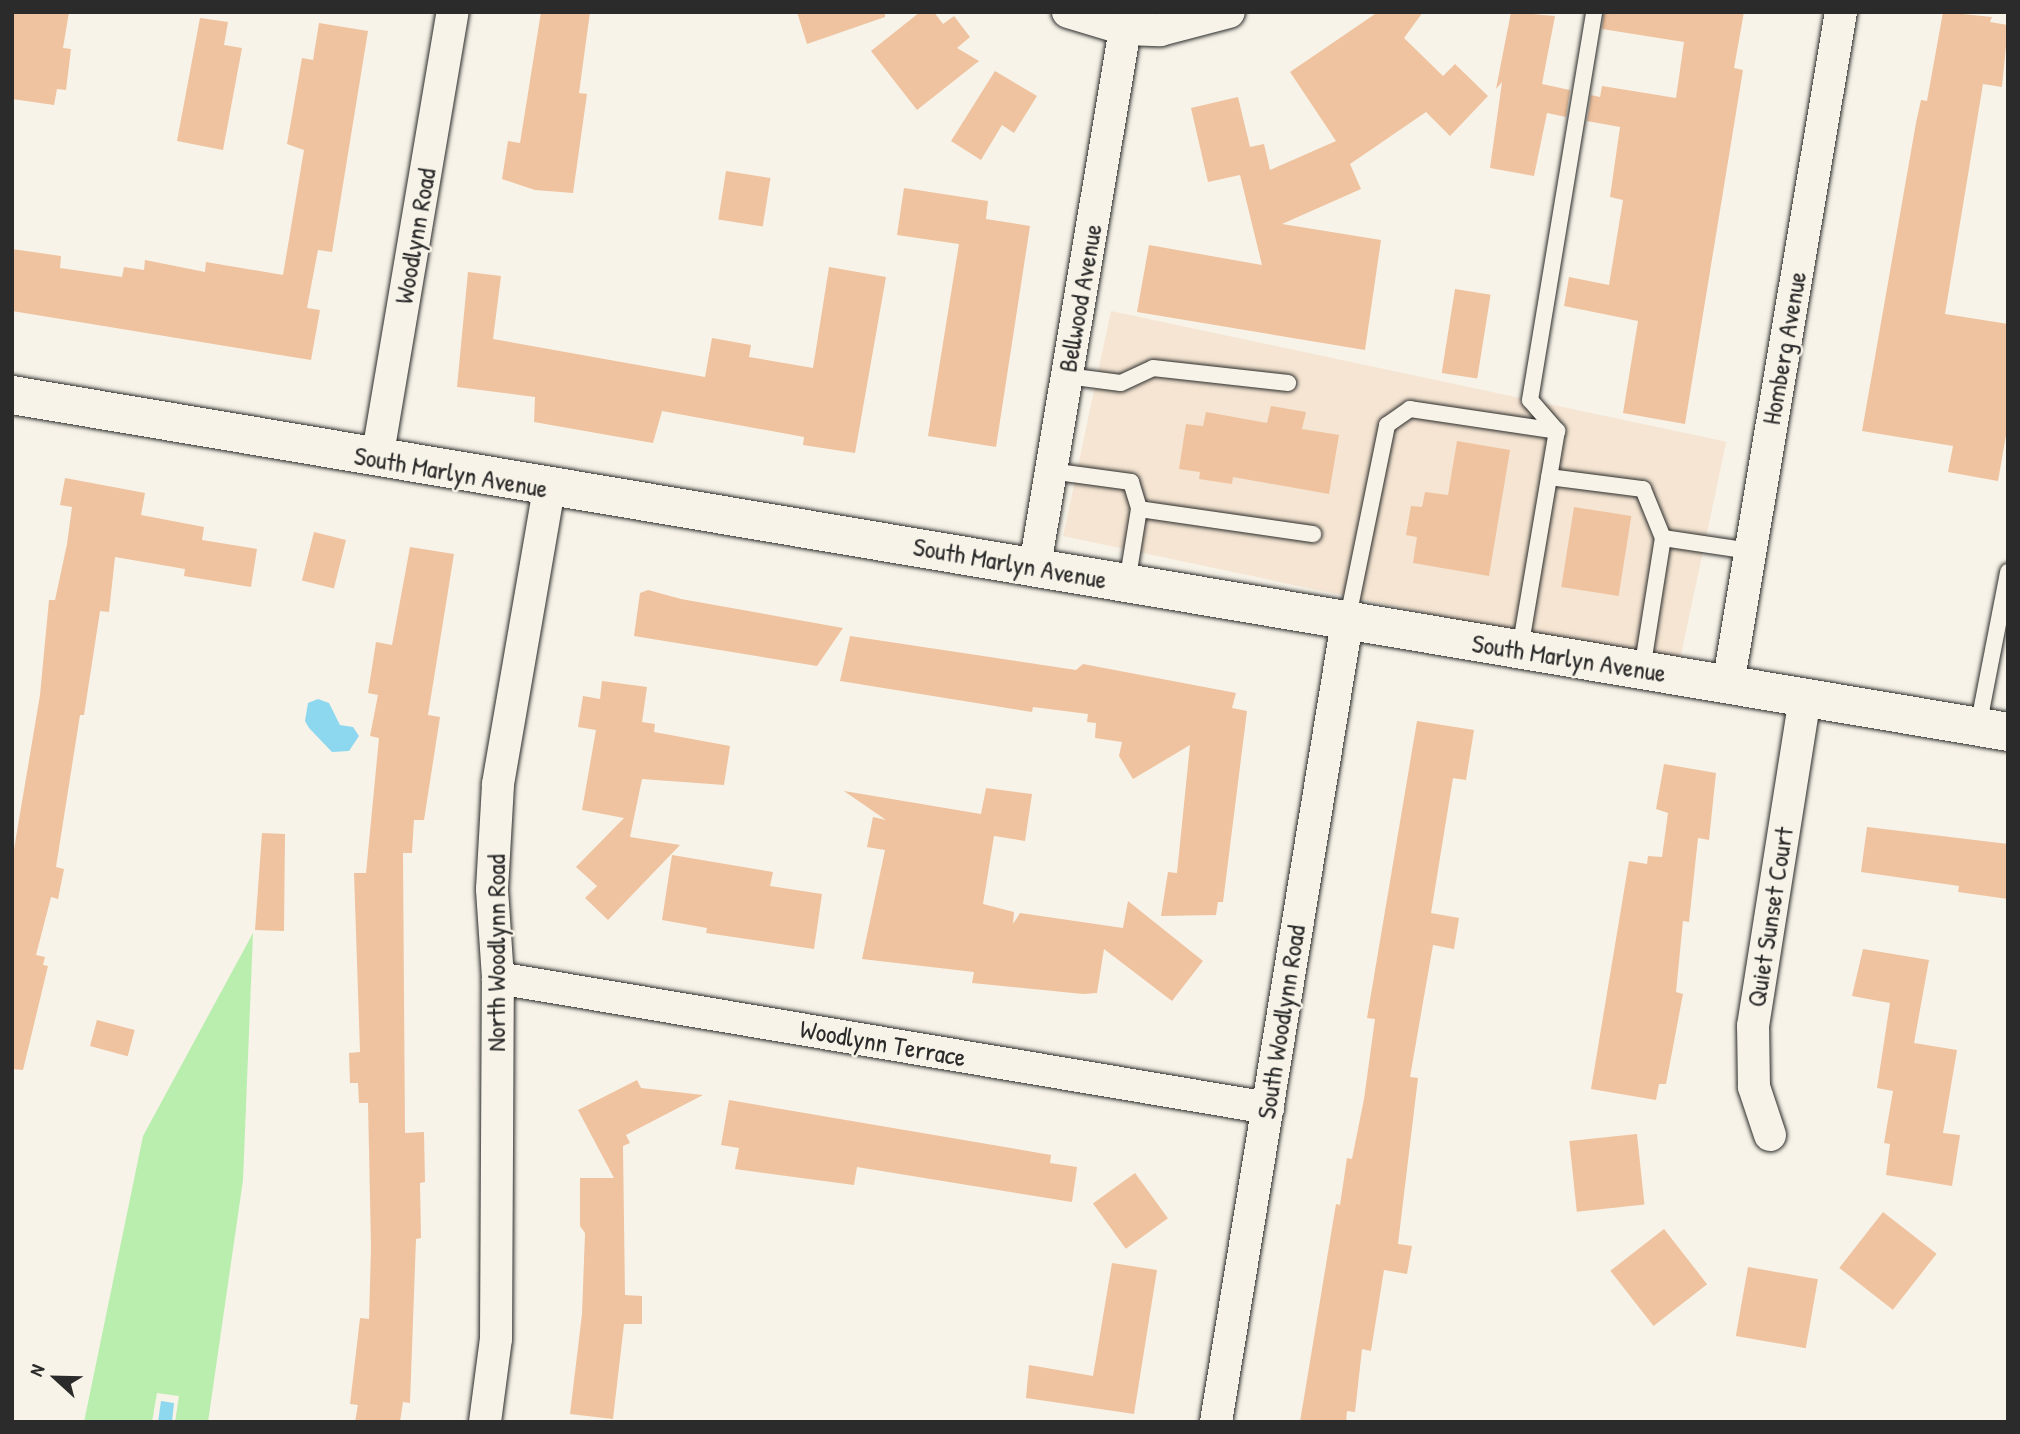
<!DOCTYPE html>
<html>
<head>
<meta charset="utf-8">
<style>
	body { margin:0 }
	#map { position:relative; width:2020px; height:1434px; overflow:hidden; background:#f7f3e8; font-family:"Patrick Hand",sans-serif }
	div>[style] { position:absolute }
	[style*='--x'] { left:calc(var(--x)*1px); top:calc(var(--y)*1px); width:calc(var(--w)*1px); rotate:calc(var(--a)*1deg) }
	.built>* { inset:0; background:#f5e5d2; transform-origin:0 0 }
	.green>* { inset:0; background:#b9eeaf }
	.water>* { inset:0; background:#8ed8ef }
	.building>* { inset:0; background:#efc39f; transform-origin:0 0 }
	.roads { filter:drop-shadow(0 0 2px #2b2b2b) drop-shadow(0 0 2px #2b2b2b) }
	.lane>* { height:16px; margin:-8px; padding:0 8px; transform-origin:8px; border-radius:8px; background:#f7f3e8 }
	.street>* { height:32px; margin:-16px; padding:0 16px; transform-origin:16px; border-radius:16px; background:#f7f3e8 }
	.secondary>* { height:38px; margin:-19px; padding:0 19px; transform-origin:19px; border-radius:19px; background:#f7f3e8 }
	span { translate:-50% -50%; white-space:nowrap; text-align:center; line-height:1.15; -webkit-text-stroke:5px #f7f3e8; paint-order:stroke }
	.street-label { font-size:26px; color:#2b2b2b }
	.frame { position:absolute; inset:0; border:14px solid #2b2b2b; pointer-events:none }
	.north { position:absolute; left:21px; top:1343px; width:70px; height:70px; -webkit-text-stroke:5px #f7f3e8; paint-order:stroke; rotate:292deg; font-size:19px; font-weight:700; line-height:28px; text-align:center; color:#2b2b2b }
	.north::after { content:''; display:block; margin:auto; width:24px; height:32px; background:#2b2b2b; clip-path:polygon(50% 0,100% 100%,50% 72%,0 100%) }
</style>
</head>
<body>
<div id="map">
	<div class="built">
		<div style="left:1111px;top:311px;width:629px;height:230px;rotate:12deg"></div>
	</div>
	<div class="green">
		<div style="clip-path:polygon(253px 933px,243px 1180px,208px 1422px,175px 1422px,179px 1396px,157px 1393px,152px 1422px,84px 1422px,143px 1136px)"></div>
	</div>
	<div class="water">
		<div style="clip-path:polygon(318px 699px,329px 703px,340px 725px,353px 727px,359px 736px,349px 751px,332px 752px,309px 728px,305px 721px,308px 703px)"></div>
		<div style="clip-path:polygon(161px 1401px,174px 1403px,172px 1422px,158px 1422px)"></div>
	</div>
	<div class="building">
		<div style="clip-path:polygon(12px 12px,69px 12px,63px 48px,71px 49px,66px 90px,57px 89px,54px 105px,12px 99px)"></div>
		<div style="clip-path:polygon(541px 12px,590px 12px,579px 93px,587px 94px,573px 193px,535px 190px,502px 179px,508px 141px,520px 143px)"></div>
		<div style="clip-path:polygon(797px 12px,885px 12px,885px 17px,807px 44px)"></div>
		<div style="clip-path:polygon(920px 12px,934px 12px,943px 24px,954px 16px,970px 37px,957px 48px,979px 61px,917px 110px,871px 51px)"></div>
		<div style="clip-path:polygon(1378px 12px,1423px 12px,1404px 38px,1443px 76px,1455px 64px,1488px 96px,1450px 136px,1426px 112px,1350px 164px,1361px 189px,1282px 224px,1381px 240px,1365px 350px,1137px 312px,1149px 245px,1262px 265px,1240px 175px,1208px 182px,1191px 108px,1238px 97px,1250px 147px,1264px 144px,1270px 170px,1336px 141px,1290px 72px)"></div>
		<div style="clip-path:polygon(1511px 12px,1555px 16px,1542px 84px,1570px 90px,1566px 117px,1547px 113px,1534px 176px,1490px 168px,1502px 82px,1496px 89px)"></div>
		<div style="clip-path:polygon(1604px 12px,1744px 12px,1734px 68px,1743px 70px,1685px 424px,1623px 413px,1638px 321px,1564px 306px,1569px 277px,1609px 285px,1623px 200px,1610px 197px,1620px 127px,1587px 121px,1591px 95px,1600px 97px,1602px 86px,1676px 98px,1684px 42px,1602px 29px)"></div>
		<div style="clip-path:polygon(1943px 12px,1992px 17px,1990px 22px,2008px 25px,2002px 87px,1983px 84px,1945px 314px,2008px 324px,2008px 424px,1998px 481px,1948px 472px,1953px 446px,1862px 431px,1916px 123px,1921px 100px,1927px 101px)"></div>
		<div style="clip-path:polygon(200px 18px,228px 22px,224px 45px,242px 48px,223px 150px,177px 141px)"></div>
		<div style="clip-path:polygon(319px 23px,368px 31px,332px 252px,318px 250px,307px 308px,320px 310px,311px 360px,12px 311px,12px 249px,61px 256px,60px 268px,122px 277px,124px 267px,144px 270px,145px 260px,205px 272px,206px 262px,283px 275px,304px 150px,287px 144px,302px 58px,313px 60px)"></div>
		<div style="clip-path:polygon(995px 71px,1037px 96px,1014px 133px,1002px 125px,981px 160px,951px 141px)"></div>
		<div style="left:726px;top:171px;width:45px;height:49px;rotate:9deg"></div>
		<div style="clip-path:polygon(904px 188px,988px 201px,986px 219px,1030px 226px,996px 447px,928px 436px,959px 244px,897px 235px)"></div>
		<div style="clip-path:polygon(829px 267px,886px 277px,855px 453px,803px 445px,804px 437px,662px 411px,653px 443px,534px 422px,535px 397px,457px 387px,468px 272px,501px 276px,493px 339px,705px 377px,712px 338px,751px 345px,749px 357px,813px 368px)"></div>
		<div style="left:1455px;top:289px;width:36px;height:85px;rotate:9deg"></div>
		<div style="clip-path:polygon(1271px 406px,1306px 412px,1302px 429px,1339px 435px,1329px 494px,1233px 477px,1232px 484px,1199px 479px,1200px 472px,1179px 469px,1186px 424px,1203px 426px,1206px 412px,1267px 423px)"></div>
		<div style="clip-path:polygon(1457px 441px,1510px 450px,1489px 576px,1413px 563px,1417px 537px,1406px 535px,1411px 506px,1422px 507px,1425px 492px,1448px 495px)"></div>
		<div style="clip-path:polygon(65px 478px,145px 493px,141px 515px,204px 527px,202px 540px,257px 549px,251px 587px,184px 576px,185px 569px,115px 557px,109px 612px,100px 611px,84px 715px,80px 715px,56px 867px,64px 869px,58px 899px,51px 897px,36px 955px,45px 957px,43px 965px,48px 966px,23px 1070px,12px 1069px,12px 861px,40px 695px,49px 600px,55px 600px,67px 544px,72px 507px,60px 505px)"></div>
		<div style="left:1574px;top:507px;width:58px;height:81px;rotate:9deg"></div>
		<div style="left:314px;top:532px;width:33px;height:50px;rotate:14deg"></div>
		<div style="clip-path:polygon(410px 547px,454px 554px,428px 715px,440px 717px,424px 820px,414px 820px,412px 853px,403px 853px,405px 1133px,424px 1132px,425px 1182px,420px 1183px,421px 1238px,416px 1239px,410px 1403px,403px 1402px,400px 1422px,355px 1422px,358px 1405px,350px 1404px,360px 1318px,369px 1319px,371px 1247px,368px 1103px,359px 1103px,358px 1083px,350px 1083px,349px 1053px,360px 1052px,354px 873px,366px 873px,379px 738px,370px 736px,378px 695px,368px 693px,376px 642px,392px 645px)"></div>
		<div style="clip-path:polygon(648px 590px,681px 599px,843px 628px,817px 666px,634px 636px,640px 593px)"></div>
		<div style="clip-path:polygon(850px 636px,1076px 670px,1083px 664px,1236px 693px,1232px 708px,1247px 711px,1223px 902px,1218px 902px,1216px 915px,1161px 916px,1168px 872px,1177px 873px,1190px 745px,1133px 779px,1119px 756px,1122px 742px,1095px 738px,1096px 723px,1087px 722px,1088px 714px,1033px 707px,1032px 712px,840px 681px)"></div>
		<div style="clip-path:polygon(602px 681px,647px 687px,642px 722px,655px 724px,654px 732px,730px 746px,724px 785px,642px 779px,630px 837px,680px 845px,608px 920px,585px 898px,597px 886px,576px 867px,624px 818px,582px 810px,596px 730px,578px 727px,583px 696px,600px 699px)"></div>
		<div style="clip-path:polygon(1417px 721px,1474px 730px,1466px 780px,1453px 778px,1431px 913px,1459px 918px,1454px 949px,1433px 945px,1410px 1077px,1418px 1078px,1398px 1244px,1412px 1246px,1407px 1274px,1384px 1270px,1371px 1351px,1362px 1349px,1355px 1412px,1347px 1411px,1346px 1422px,1300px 1422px,1336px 1204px,1340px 1205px,1347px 1158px,1352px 1159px,1364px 1099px,1375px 1019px,1367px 1018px)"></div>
		<div style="clip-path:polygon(1664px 764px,1716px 773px,1709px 840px,1698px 838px,1689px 922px,1683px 921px,1676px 992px,1683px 994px,1666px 1084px,1659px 1084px,1656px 1100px,1591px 1089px,1629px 861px,1647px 864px,1648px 856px,1662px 857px,1668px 813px,1656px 809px)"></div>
		<div style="clip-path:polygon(986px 788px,1032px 794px,1025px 841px,994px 836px,983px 904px,1014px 912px,1013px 924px,1020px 913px,1123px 928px,1128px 901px,1203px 961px,1172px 1001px,1104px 949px,1097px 993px,1083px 994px,972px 983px,974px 972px,862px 959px,885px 850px,867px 847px,873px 817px,886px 820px,844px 791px,981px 814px)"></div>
		<div style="clip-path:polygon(1867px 827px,2008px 844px,2008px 899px,1958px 892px,1959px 886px,1861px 872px)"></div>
		<div style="clip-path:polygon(262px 833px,285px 834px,284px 931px,255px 930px)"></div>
		<div style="clip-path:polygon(672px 855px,773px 872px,770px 886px,822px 894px,814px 949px,706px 933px,707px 928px,662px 920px)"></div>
		<div style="clip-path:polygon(1863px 949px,1929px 960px,1914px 1043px,1957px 1050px,1943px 1133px,1960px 1135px,1952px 1186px,1886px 1175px,1890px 1144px,1884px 1143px,1893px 1091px,1877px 1088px,1890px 1003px,1852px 996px)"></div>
		<div style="left:97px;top:1020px;width:39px;height:27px;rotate:15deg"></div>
		<div style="clip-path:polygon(637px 1080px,641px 1088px,703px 1095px,626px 1135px,630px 1143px,623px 1146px,625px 1295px,642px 1296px,642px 1324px,624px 1324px,613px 1419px,570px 1414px,582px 1314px,585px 1233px,580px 1226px,580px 1178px,614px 1178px,578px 1110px)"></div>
		<div style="clip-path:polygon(729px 1100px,1051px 1155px,1050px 1163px,1077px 1167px,1072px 1202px,857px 1167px,854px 1185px,735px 1169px,739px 1148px,721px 1145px)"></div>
		<div style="left:1637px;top:1134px;width:71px;height:68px;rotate:84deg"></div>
		<div style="left:1135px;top:1173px;width:56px;height:52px;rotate:54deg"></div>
		<div style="left:1883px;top:1212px;width:68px;height:71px;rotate:38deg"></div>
		<div style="left:1664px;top:1229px;width:70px;height:68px;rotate:52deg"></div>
		<div style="clip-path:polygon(1112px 1263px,1157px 1270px,1134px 1414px,1026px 1398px,1029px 1365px,1093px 1376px)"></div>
		<div style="left:1748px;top:1267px;width:71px;height:70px;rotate:10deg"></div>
	</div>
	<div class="roads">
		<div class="lane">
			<div style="--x:1067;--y:376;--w:54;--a:7.4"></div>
			<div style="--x:1121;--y:383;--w:35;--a:-25"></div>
			<div style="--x:1153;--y:368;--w:136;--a:6.3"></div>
			<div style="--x:1050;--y:471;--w:82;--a:7.7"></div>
			<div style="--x:1131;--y:482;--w:28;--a:73"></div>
			<div style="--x:1139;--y:509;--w:75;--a:99.2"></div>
			<div style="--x:1549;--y:477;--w:95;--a:7.3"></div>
			<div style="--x:1643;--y:489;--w:53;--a:67.8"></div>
			<div style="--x:1139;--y:509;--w:176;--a:8.2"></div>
			<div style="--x:1347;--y:622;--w:201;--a:-78.5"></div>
			<div style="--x:1387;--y:425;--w:28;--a:-35"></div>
			<div style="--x:1410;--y:409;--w:149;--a:8.5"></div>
			<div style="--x:1520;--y:649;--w:221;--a:-80.4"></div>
			<div style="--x:1557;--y:431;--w:41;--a:-131.1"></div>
			<div style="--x:1530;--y:400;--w:393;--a:-80.6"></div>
			<div style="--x:1642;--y:670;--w:134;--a:-81"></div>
			<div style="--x:1663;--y:538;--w:88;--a:8.5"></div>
			<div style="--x:1978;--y:727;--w:158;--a:-79"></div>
		</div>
		<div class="street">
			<div style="--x:1068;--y:12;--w:59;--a:16.6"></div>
			<div style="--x:1125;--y:29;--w:35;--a:2"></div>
			<div style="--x:1160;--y:30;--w:71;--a:-14.6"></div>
			<div style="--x:377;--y:459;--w:453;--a:-80.4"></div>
			<div style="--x:1035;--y:566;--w:544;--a:-80.49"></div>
			<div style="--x:1728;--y:685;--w:682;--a:-80.47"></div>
			<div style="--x:498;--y:978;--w:781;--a:9.58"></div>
			<div style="--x:1770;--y:1135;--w:51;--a:-108.4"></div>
			<div style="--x:1754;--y:1087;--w:61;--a:-90.9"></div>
			<div style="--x:1753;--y:1026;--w:332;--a:-81"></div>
			<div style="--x:485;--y:1422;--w:84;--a:-82.5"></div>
			<div style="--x:496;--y:1339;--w:361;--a:-89.7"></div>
			<div style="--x:498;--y:978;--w:89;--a:-93.9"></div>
			<div style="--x:492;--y:889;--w:105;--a:-86.7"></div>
			<div style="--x:498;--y:784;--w:299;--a:-80.2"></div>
			<div style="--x:1216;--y:1422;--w:811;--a:-80.7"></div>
		</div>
		<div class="secondary">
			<div style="--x:12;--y:395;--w:2024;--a:9.58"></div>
		</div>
	</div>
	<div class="street-label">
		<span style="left:415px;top:236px;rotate:-80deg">Woodlynn Road</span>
		<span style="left:1080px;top:298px;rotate:-80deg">Bellwood Avenue</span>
		<span style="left:1784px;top:348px;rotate:-80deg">Homberg Avenue</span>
		<span style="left:451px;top:472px;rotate:10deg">South Marlyn Avenue</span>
		<span style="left:1010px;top:563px;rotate:10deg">South Marlyn Avenue</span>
		<span style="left:1569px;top:658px;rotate:9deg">South Marlyn Avenue</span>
		<span style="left:1770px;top:917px;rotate:-81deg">Quiet Sunset Court</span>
		<span style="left:496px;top:953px;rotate:-90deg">North Woodlynn Road</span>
		<span style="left:1281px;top:1022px;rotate:-81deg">South Woodlynn Road</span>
		<span style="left:883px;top:1043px;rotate:10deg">Woodlynn Terrace</span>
	</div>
	<div class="frame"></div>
	<div class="north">N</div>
</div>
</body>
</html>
